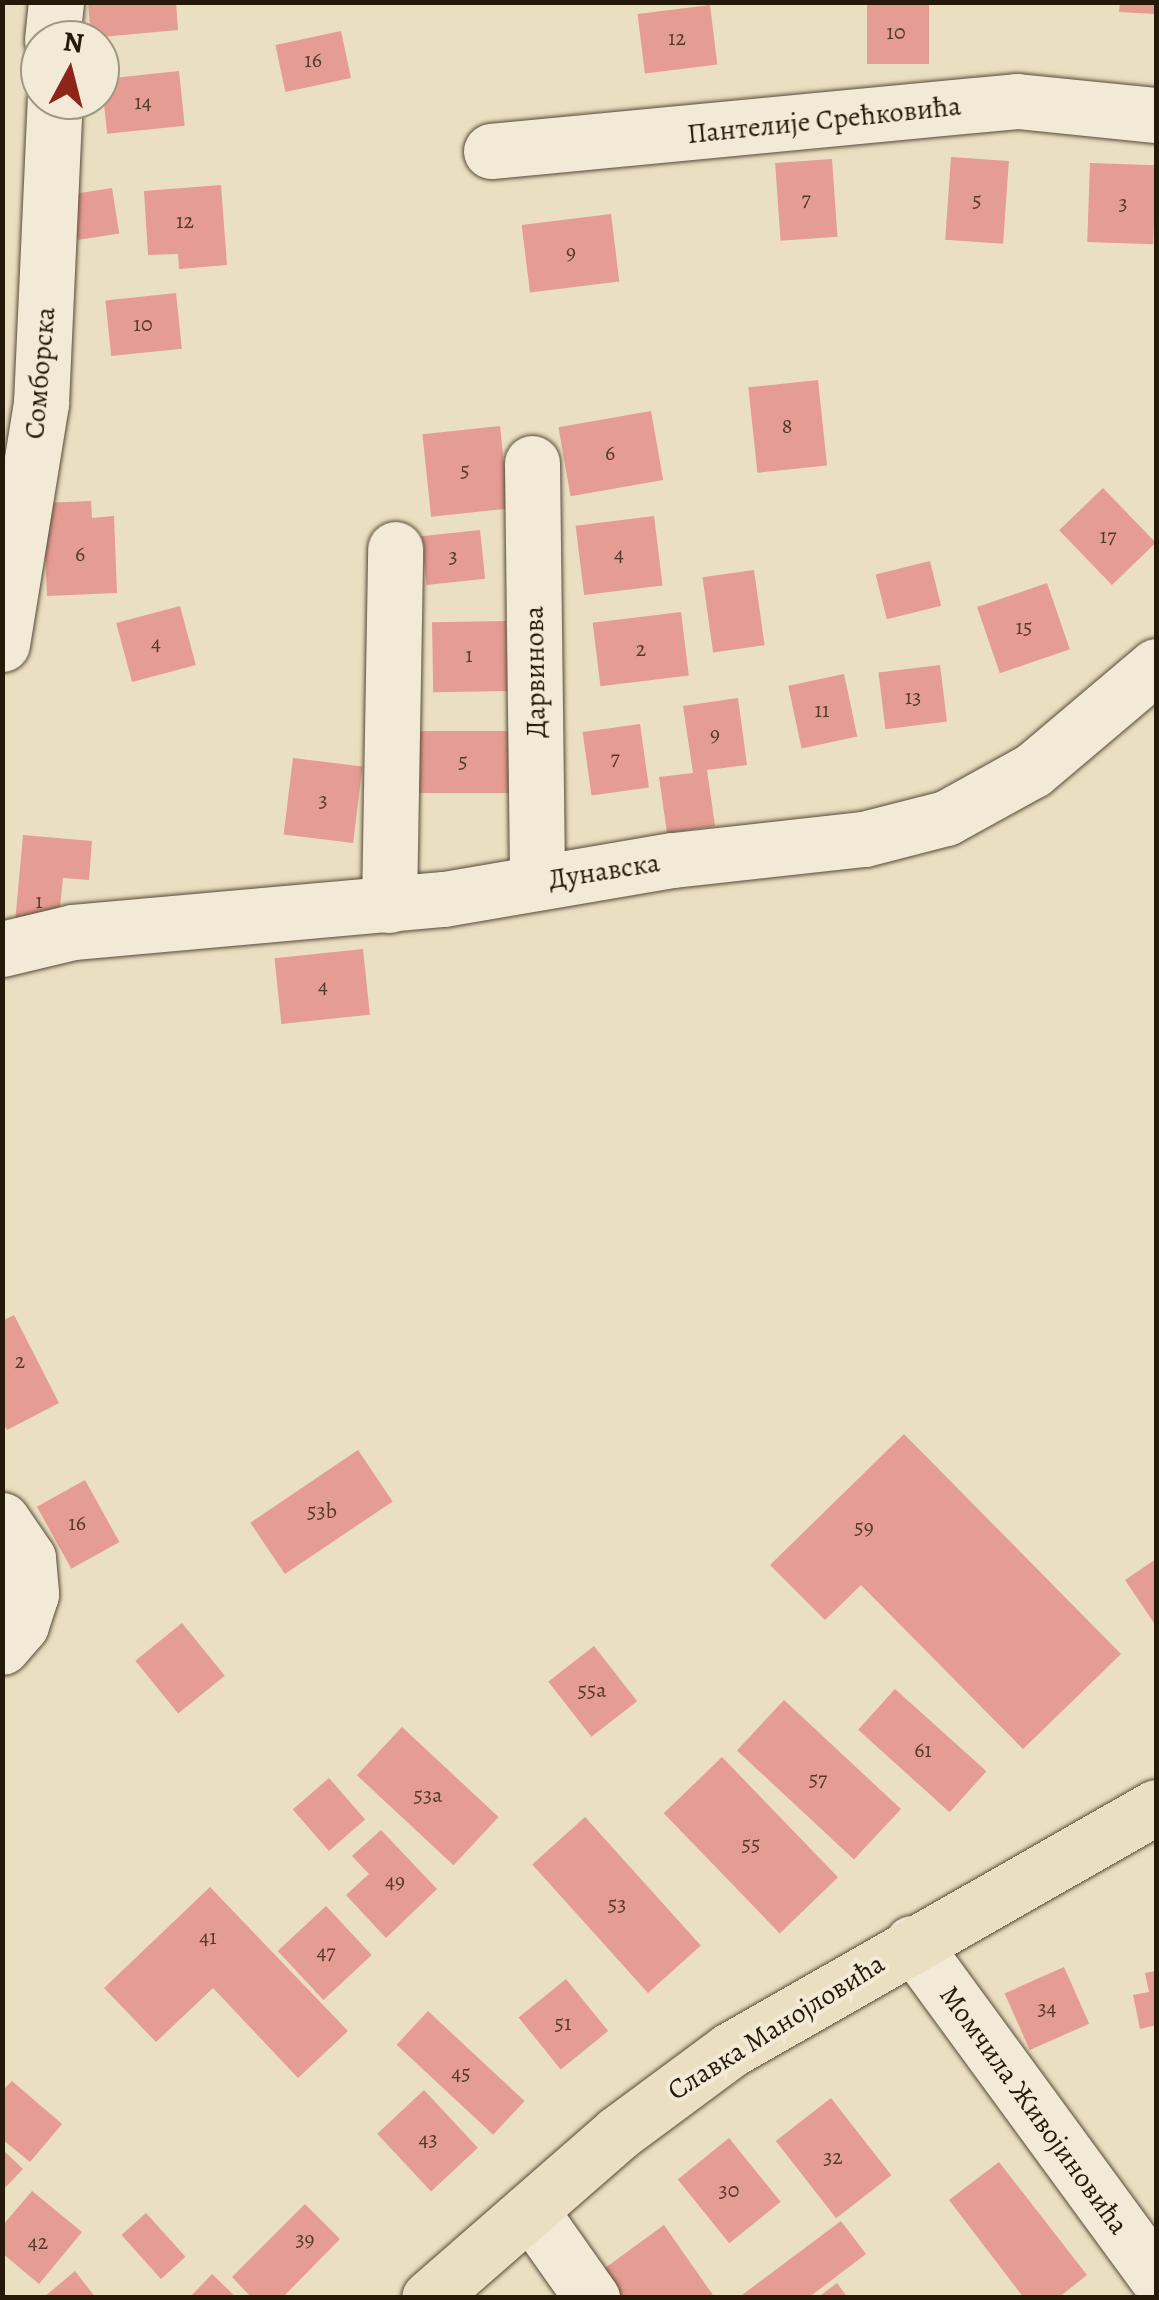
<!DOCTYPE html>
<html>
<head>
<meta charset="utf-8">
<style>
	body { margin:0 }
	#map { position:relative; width:1159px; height:2300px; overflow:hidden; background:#ebdfc1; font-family:Alegreya,serif }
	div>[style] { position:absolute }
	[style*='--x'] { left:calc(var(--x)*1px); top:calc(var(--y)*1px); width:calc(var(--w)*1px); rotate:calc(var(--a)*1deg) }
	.building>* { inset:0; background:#e59c92; transform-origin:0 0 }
	.roads { filter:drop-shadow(0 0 2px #564a37) drop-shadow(0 0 2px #564a37) }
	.minor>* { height:55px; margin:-27.5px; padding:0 27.5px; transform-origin:27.5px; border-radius:27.5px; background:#f2ead7 }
	.major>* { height:55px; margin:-27.5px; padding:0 27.5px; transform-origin:27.5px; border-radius:27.5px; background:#ebdfc1 }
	span { translate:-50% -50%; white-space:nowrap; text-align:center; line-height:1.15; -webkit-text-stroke:8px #f2ead7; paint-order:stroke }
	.number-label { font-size:22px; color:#553a2b }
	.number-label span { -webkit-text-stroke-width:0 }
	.street-label { font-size:28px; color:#251909 }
	.frame { position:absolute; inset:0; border:5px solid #251909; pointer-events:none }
	.north { position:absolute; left:20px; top:20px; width:100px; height:100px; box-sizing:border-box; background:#f2ead7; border:2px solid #a09685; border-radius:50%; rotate:7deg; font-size:28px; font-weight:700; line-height:40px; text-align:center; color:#251909 }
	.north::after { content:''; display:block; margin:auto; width:35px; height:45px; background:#8f2418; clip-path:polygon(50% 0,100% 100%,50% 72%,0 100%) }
</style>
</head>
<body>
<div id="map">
	<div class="building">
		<div style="clip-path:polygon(88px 2px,176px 2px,178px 30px,91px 38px)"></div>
		<div style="left:867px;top:2px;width:62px;height:62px"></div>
		<div style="clip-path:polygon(1120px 2px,1156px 2px,1156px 14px,1119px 12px)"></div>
		<div style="left:710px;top:5px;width:60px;height:73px;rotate:83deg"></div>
		<div style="left:341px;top:31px;width:48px;height:67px;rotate:78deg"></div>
		<div style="left:179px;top:71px;width:55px;height:78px;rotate:84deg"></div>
		<div style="left:951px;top:157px;width:58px;height:83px;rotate:4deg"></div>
		<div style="left:832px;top:159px;width:78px;height:57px;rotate:86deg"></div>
		<div style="left:1090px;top:163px;width:66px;height:79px;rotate:2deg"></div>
		<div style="clip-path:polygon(221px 185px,227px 265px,179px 269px,178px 254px,148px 255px,144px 191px)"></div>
		<div style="left:112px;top:188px;width:46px;height:42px;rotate:81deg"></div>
		<div style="left:611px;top:214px;width:68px;height:90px;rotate:83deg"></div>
		<div style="left:176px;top:293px;width:56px;height:71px;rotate:84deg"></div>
		<div style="left:818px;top:380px;width:86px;height:70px;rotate:84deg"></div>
		<div style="left:651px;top:411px;width:70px;height:94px;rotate:80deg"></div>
		<div style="left:500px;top:426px;width:83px;height:78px;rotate:84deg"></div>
		<div style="left:1103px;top:488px;width:76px;height:61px;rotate:46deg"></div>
		<div style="clip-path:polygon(91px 501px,92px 518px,114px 516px,117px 593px,47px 596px,43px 503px)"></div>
		<div style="left:654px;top:516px;width:70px;height:79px;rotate:83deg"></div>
		<div style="left:480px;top:530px;width:49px;height:59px;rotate:84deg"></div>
		<div style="left:930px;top:561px;width:46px;height:56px;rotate:76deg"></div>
		<div style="left:754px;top:570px;width:76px;height:52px;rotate:82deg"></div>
		<div style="left:1047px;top:583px;width:70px;height:74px;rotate:71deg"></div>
		<div style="left:180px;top:606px;width:61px;height:66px;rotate:75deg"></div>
		<div style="left:681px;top:612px;width:64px;height:89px;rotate:83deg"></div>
		<div style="left:506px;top:621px;width:70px;height:74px;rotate:89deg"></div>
		<div style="left:940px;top:665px;width:57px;height:62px;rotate:83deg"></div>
		<div style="left:844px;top:674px;width:64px;height:57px;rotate:78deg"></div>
		<div style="clip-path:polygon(738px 698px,747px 765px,707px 770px,715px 826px,667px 833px,659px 777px,693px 773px,683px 706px)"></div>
		<div style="left:640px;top:724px;width:64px;height:58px;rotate:82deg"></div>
		<div style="left:416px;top:731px;width:94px;height:62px"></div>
		<div style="left:293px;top:758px;width:70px;height:77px;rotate:7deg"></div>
		<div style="clip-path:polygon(23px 835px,92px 841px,89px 880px,63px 878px,58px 927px,15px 923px)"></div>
		<div style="left:363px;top:949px;width:66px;height:89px;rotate:84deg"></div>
		<div style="clip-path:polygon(14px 1315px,59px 1403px,7px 1430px,2px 1421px,2px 1321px)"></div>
		<div style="clip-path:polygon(904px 1434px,1121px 1654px,1023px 1749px,861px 1585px,825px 1620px,770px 1565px)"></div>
		<div style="left:358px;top:1450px;width:62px;height:130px;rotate:56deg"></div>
		<div style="left:85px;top:1480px;width:71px;height:55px;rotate:61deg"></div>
		<div style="clip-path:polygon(1156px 1559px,1156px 1626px,1125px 1580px)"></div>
		<div style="left:182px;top:1623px;width:68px;height:60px;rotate:51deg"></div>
		<div style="left:594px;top:1646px;width:70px;height:58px;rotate:52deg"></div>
		<div style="left:895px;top:1689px;width:123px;height:55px;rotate:42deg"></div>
		<div style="left:784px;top:1700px;width:160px;height:69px;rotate:43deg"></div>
		<div style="left:402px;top:1727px;width:132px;height:66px;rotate:43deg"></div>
		<div style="left:722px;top:1757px;width:167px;height:81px;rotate:46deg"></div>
		<div style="left:329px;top:1778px;width:55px;height:48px;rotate:49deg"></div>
		<div style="left:585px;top:1817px;width:173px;height:71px;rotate:48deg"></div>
		<div style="clip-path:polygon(381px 1830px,437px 1889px,386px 1938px,346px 1895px,369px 1874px,352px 1856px)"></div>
		<div style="clip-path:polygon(210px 1887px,348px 2031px,298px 2078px,213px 1988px,156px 2042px,104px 1988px)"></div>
		<div style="left:326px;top:1906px;width:67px;height:66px;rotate:47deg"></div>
		<div style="left:1064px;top:1967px;width:62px;height:65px;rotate:66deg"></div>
		<div style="clip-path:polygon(1156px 1971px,1156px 2025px,1140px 2029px,1133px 1995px,1149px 1992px,1145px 1973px)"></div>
		<div style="left:566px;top:1979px;width:67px;height:61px;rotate:51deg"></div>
		<div style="left:428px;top:2011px;width:132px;height:46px;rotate:43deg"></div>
		<div style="clip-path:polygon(12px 2081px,62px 2124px,30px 2162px,2px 2139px,2px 2091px)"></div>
		<div style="left:424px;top:2090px;width:79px;height:64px;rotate:47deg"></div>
		<div style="left:831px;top:2098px;width:98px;height:70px;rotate:52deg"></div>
		<div style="left:729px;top:2138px;width:82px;height:66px;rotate:51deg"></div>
		<div style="clip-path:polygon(2px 2149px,23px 2169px,2px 2191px)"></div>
		<div style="clip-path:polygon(999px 2162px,1087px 2275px,1058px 2298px,1024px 2298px,949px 2200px)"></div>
		<div style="clip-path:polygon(32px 2191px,82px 2232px,39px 2284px,2px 2253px,2px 2226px)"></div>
		<div style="clip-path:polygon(305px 2204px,340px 2239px,282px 2298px,252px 2298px,232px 2277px)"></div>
		<div style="left:146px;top:2213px;width:59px;height:33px;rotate:48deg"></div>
		<div style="clip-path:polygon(841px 2221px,866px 2254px,808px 2298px,738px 2298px)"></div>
		<div style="clip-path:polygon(664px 2225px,715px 2298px,620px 2298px,601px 2271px)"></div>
		<div style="clip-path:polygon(75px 2271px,96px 2298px,43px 2298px)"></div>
		<div style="clip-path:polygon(212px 2274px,237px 2298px,189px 2298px)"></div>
		<div style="clip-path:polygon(837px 2283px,848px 2298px,817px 2298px)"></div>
	</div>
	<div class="roads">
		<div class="minor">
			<div style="--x:52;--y:40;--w:38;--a:-84"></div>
			<div style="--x:491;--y:151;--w:528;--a:-5.43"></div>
			<div style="--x:1017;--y:101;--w:140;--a:5.8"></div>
			<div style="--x:532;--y:463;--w:418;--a:89.3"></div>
			<div style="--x:2;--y:644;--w:244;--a:-80.8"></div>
			<div style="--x:41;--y:403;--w:303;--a:-87.4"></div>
			<div style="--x:389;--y:905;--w:356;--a:-89"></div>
			<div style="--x:2;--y:949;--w:73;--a:-13.5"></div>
			<div style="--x:73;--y:932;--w:372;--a:-5.1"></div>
			<div style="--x:444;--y:899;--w:232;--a:-9.7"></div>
			<div style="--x:673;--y:860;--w:192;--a:-6.3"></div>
			<div style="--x:864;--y:839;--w:85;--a:-14.4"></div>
			<div style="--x:946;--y:818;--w:99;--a:-28.9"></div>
			<div style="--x:1033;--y:770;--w:161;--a:-40.2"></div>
			<div style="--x:2;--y:1520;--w:46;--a:55.6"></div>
			<div style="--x:28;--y:1558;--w:36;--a:85"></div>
			<div style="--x:31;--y:1594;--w:33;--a:108"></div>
			<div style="--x:21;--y:1625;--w:29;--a:131"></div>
			<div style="--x:912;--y:1943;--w:413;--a:53.8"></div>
			<div style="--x:530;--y:2210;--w:108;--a:54.8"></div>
		</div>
		<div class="major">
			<div style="--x:429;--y:2298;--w:251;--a:-41.1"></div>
			<div style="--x:618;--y:2133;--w:139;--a:-36.5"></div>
			<div style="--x:730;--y:2050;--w:490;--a:-29.7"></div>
		</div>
	</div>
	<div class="number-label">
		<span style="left:896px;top:33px">10</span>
		<span style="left:677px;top:39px">12</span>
		<span style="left:313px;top:61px">16</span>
		<span style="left:143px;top:103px">14</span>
		<span style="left:806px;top:200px">7</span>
		<span style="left:977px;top:201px">5</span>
		<span style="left:1123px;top:204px">3</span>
		<span style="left:185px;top:222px">12</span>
		<span style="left:571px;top:253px">9</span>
		<span style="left:143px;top:325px">10</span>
		<span style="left:787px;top:427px">8</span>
		<span style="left:610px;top:454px">6</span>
		<span style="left:465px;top:471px">5</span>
		<span style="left:1108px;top:537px">17</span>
		<span style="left:80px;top:555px">6</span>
		<span style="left:619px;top:555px">4</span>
		<span style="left:453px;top:557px">3</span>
		<span style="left:1024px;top:628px">15</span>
		<span style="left:156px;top:644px">4</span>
		<span style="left:641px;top:650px">2</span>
		<span style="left:469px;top:656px">1</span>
		<span style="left:913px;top:698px">13</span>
		<span style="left:822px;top:711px">11</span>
		<span style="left:715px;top:735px">9</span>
		<span style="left:615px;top:759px">7</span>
		<span style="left:463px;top:762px">5</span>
		<span style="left:323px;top:801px">3</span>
		<span style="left:39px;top:902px">1</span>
		<span style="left:323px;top:987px">4</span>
		<span style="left:20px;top:1362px">2</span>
		<span style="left:322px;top:1512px">53b</span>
		<span style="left:77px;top:1524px">16</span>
		<span style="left:864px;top:1528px">59</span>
		<span style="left:592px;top:1691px">55a</span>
		<span style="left:923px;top:1751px">61</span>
		<span style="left:818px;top:1780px">57</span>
		<span style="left:428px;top:1796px">53a</span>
		<span style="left:751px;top:1845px">55</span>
		<span style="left:395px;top:1882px">49</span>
		<span style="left:617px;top:1905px">53</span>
		<span style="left:208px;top:1938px">41</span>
		<span style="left:326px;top:1953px">47</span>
		<span style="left:1047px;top:2009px">34</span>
		<span style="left:563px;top:2024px">51</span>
		<span style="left:461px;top:2074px">45</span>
		<span style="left:428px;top:2140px">43</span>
		<span style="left:833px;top:2158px">32</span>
		<span style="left:729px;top:2191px">30</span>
		<span style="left:305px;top:2240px">39</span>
		<span style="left:38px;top:2243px">42</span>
	</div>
	<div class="street-label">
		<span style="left:824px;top:120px;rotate:-6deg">Пантелије Срећковића</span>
		<span style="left:40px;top:373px;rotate:-85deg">Сомборска</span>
		<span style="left:535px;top:672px;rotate:-91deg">Дарвинова</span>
		<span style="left:604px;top:871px;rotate:-9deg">Дунавска</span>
		<span style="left:776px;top:2027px;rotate:-32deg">Славка Манојловића</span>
		<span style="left:1034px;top:2110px;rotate:54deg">Момчила Живојиновића</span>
	</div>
	<div class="frame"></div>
	<div class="north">N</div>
</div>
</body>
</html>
